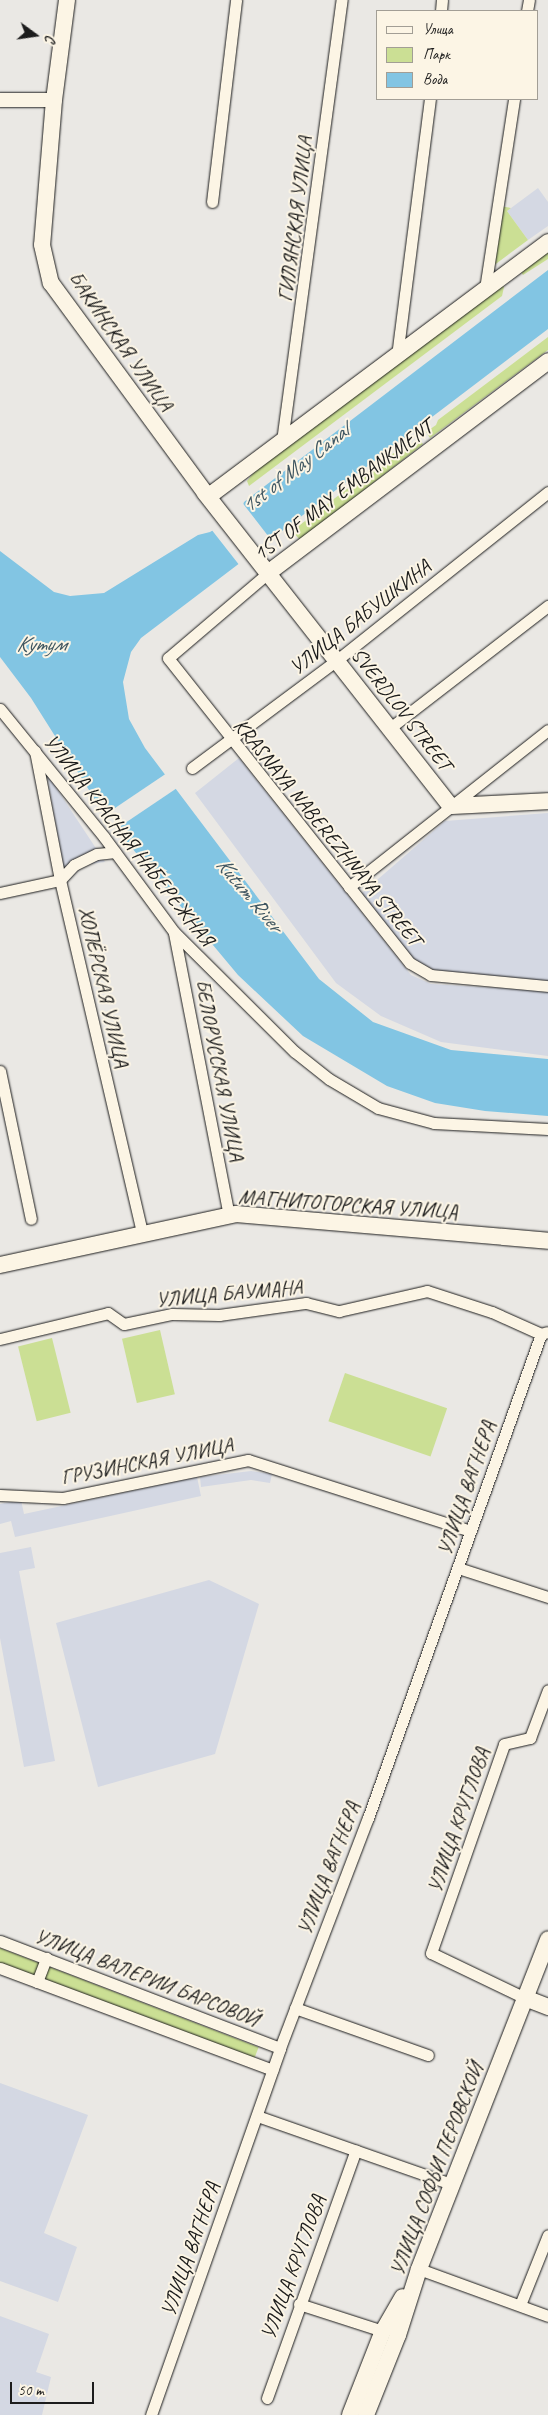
<!DOCTYPE html>
<html>
<head>
<meta charset="utf-8">
<style>
	body { margin:0 }
	#map { position:relative; width:548px; height:2415px; overflow:hidden; background:#eae8e4; font-family:Caveat,sans-serif }
	div>[style] { position:absolute }
	[style*='--x'] { left:calc(var(--x)*1px); top:calc(var(--y)*1px); width:calc(var(--w)*1px); rotate:calc(var(--a)*1deg) }
	.built>* { inset:0; background:#d4d8e3 }
	.green>* { inset:0; background:#cbdf94; transform-origin:0 0 }
	.water>* { inset:0; background:#82c5e3 }
	.pier>* { inset:0; background:#eae8e4; transform-origin:0 0 }
	.roads { filter:drop-shadow(0 0 1px #1c1c1c) drop-shadow(0 0 1px #1c1c1c) }
	.minor>* { height:11px; margin:-5.5px; padding:0 5.5px; transform-origin:5.5px; border-radius:5.5px; background:#fcf5e5 }
	.tertiary>* { height:14px; margin:-7px; padding:0 7px; transform-origin:7px; border-radius:7px; background:#fcf5e5 }
	.secondary>* { height:16px; margin:-8px; padding:0 8px; transform-origin:8px; border-radius:8px; background:#fcf5e5 }
	span { translate:-50% -50%; white-space:nowrap; text-align:center; line-height:1.15; -webkit-text-stroke:4px #fcf5e5; paint-order:stroke }
	.street-label { font-size:21px; color:#1c1c1c }
	.water-label { font-size:22px; color:#405762; font-style:italic }
	.legend { position:absolute; left:376px; top:10px; width:162px; height:90px; box-sizing:border-box; background:#fcf5e5; border:1px solid #a29e95; margin:0; padding:6px 9px; list-style:none; font-size:15px; color:#1c1c1c }
	.legend li { display:flex; align-items:center; gap:10px; height:25px }
	.legend b { width:25px; border:1px solid #a29e95 }
	.north { position:absolute; left:10px; top:10px; width:50px; height:50px; -webkit-text-stroke:4px #fcf5e5; paint-order:stroke; rotate:104deg; font-size:14px; font-weight:700; line-height:20px; text-align:center; color:#1c1c1c }
	.north::after { content:''; display:block; margin:auto; width:18px; height:22px; background:#1c1c1c; clip-path:polygon(50% 0,100% 100%,50% 72%,0 100%) }
	.scale { position:absolute; left:10px; top:2382px; width:84px; height:22px; box-sizing:border-box; border:2px solid #1c1c1c; border-top:0; padding-left:6px; font-size:15px; line-height:18px; white-space:nowrap; color:#1c1c1c; -webkit-text-stroke:4px #fcf5e5; paint-order:stroke }
</style>
</head>
<body>
<div id="map">
	<div class="built">
		<div style="clip-path:polygon(538px 188px,548px 202px,548px 226px,528px 240px,507px 211px)"></div>
		<div style="clip-path:polygon(239px 758px,411px 975px,431px 984px,548px 991px,548px 1056px,441px 1042px,381px 1016px,336px 983px,195px 793px)"></div>
		<div style="clip-path:polygon(47px 774px,105px 862px,84px 865px,66px 883px)"></div>
		<div style="clip-path:polygon(548px 813px,548px 983px,436px 971px,411px 958px,362px 893px,445px 821px)"></div>
		<div style="clip-path:polygon(251px 1471px,272px 1474px,270px 1483px,251px 1480px,201px 1487px,200px 1477px)"></div>
		<div style="clip-path:polygon(197px 1477px,201px 1496px,15px 1537px,11px 1521px,0 1524px,0 1504px,21px 1500px,24px 1514px)"></div>
		<div style="clip-path:polygon(31px 1547px,35px 1568px,19px 1571px,55px 1761px,24px 1767px,0 1638px,0 1553px)"></div>
		<div style="clip-path:polygon(209px 1580px,259px 1604px,215px 1754px,98px 1787px,56px 1623px)"></div>
		<div style="clip-path:polygon(0 2083px,88px 2115px,44px 2233px,77px 2247px,58px 2302px,0 2281px)"></div>
		<div style="clip-path:polygon(0 2316px,49px 2334px,36px 2372px,51px 2377px,42px 2415px,0 2415px)"></div>
	</div>
	<div class="green">
		<div style="clip-path:polygon(500px 206px,511px 208px,507px 211px,528px 240px,493px 266px)"></div>
		<div style="clip-path:polygon(548px 247px,548px 259px,523px 275px,519px 269px)"></div>
		<div style="clip-path:polygon(500px 282px,504px 287px,502px 296px,249px 486px,247px 481px,254px 472px)"></div>
		<div style="clip-path:polygon(548px 337px,548px 350px,430px 438px,426px 432px,436px 425px,438px 420px)"></div>
		<div style="clip-path:polygon(419px 439px,423px 444px,300px 540px,292px 531px,403px 446px,409px 446px)"></div>
		<div style="left:160px;top:1330px;width:66px;height:39px;rotate:77deg"></div>
		<div style="left:52px;top:1338px;width:77px;height:35px;rotate:76deg"></div>
		<div style="left:345px;top:1373px;width:108px;height:51px;rotate:19deg"></div>
		<div style="left:0;top:1948px;width:277px;height:15px;rotate:21deg"></div>
	</div>
	<div class="water">
		<div style="clip-path:polygon(548px 270px,548px 329px,141px 638px,131px 652px,123px 682px,129px 719px,145px 748px,319px 979px,373px 1022px,451px 1050px,548px 1059px,548px 1116px,485px 1111px,435px 1103px,387px 1086px,303px 1036px,238px 975px,106px 817px,31px 698px,0 657px,0 551px,54px 592px,70px 596px,104px 593px,198px 535px,210px 532px,240px 514px,244px 502px)"></div>
	</div>
	<div class="pier">
		<div style="clip-path:polygon(241px 501px,272px 541px,240px 566px,211px 529px,238px 512px)"></div>
		<div style="left:167px;top:773px;width:18px;height:77px;rotate:56deg"></div>
	</div>
	<div class="roads">
		<div class="minor">
			<div style="--x:441;--y:11;--w:11;--a:-85"></div>
			<div style="--x:527;--y:11;--w:11;--a:-80"></div>
			<div style="--x:212;--y:202;--w:203;--a:-83.2"></div>
			<div style="--x:485;--y:289;--w:192;--a:-81.3"></div>
			<div style="--x:397;--y:356;--w:259;--a:-82.7"></div>
			<div style="--x:282;--y:441;--w:445;--a:-82.3"></div>
			<div style="--x:268;--y:573;--w:131;--a:139.6"></div>
			<div style="--x:168;--y:658;--w:389;--a:51.6"></div>
			<div style="--x:410;--y:963;--w:24;--a:30"></div>
			<div style="--x:431;--y:975;--w:118;--a:5.4"></div>
			<div style="--x:0;--y:709;--w:165;--a:50.9"></div>
			<div style="--x:104;--y:837;--w:118;--a:53.6"></div>
			<div style="--x:174;--y:932;--w:170;--a:44.8"></div>
			<div style="--x:295;--y:1052;--w:43;--a:38.5"></div>
			<div style="--x:329;--y:1079;--w:57;--a:30.6"></div>
			<div style="--x:378;--y:1108;--w:58;--a:15"></div>
			<div style="--x:434;--y:1123;--w:114;--a:3"></div>
			<div style="--x:390;--y:728;--w:200;--a:-37.7"></div>
			<div style="--x:35;--y:751;--w:131;--a:79"></div>
			<div style="--x:60;--y:880;--w:362;--a:76.9"></div>
			<div style="--x:192;--y:768;--w:181;--a:-36.7"></div>
			<div style="--x:337;--y:660;--w:270;--a:-38.5"></div>
			<div style="--x:60;--y:880;--w:21;--a:-47"></div>
			<div style="--x:74;--y:865;--w:25;--a:-26"></div>
			<div style="--x:97;--y:854;--w:18;--a:-6"></div>
			<div style="--x:349;--y:887;--w:253;--a:-38.3"></div>
			<div style="--x:0;--y:893;--w:61;--a:-12.2"></div>
			<div style="--x:174;--y:933;--w:288;--a:79"></div>
			<div style="--x:0;--y:1071;--w:151;--a:78.2"></div>
			<div style="--x:0;--y:1339;--w:111;--a:-13.5"></div>
			<div style="--x:108;--y:1313;--w:19;--a:35"></div>
			<div style="--x:124;--y:1324;--w:49;--a:-11.8"></div>
			<div style="--x:172;--y:1314;--w:47;--a:1.2"></div>
			<div style="--x:219;--y:1315;--w:88;--a:-7.9"></div>
			<div style="--x:306;--y:1303;--w:34;--a:14"></div>
			<div style="--x:339;--y:1311;--w:90;--a:-12.8"></div>
			<div style="--x:427;--y:1291;--w:68;--a:17.9"></div>
			<div style="--x:492;--y:1312;--w:54;--a:24.2"></div>
			<div style="--x:541;--y:1334;--w:6;--a:-18"></div>
			<div style="--x:0;--y:1495;--w:63;--a:2.7"></div>
			<div style="--x:63;--y:1498;--w:189;--a:-11.6"></div>
			<div style="--x:248;--y:1460;--w:233;--a:17.7"></div>
			<div style="--x:458;--y:1568;--w:95;--a:17.9"></div>
			<div style="--x:0;--y:1941;--w:300;--a:20.9"></div>
			<div style="--x:0;--y:1968;--w:291;--a:20.5"></div>
			<div style="--x:37;--y:1982;--w:26;--a:-69"></div>
			<div style="--x:525;--y:1998;--w:104;--a:-154.4"></div>
			<div style="--x:431;--y:1953;--w:221;--a:-70.7"></div>
			<div style="--x:504;--y:1744;--w:27;--a:-13"></div>
			<div style="--x:530;--y:1738;--w:51;--a:-69.4"></div>
			<div style="--x:295;--y:2008;--w:141;--a:19.5"></div>
			<div style="--x:257;--y:2116;--w:206;--a:19.3"></div>
			<div style="--x:419;--y:2269;--w:137;--a:20"></div>
			<div style="--x:299;--y:2304;--w:88;--a:17.8"></div>
			<div style="--x:520;--y:2305;--w:75;--a:-68.2"></div>
			<div style="--x:267;--y:2398;--w:263;--a:-70.3"></div>
			<div style="--x:151;--y:2415;--w:389;--a:-70.6"></div>
			<div style="--x:280;--y:2048;--w:246;--a:-69.1"></div>
			<div style="--x:368;--y:1818;--w:514;--a:-70.33"></div>
		</div>
		<div class="tertiary">
			<div style="--x:0;--y:100;--w:54;--a:0"></div>
		</div>
		<div class="secondary">
			<div style="--x:67;--y:0;--w:101;--a:97.4"></div>
			<div style="--x:54;--y:100;--w:145;--a:94.7"></div>
			<div style="--x:42;--y:245;--w:39;--a:77"></div>
			<div style="--x:51;--y:283;--w:260;--a:53.7"></div>
			<div style="--x:205;--y:493;--w:397;--a:51.9"></div>
			<div style="--x:450;--y:806;--w:98;--a:-2.9"></div>
			<div style="--x:209;--y:496;--w:424;--a:-36.8"></div>
			<div style="--x:268;--y:573;--w:351;--a:-37.1"></div>
			<div style="--x:0;--y:1265;--w:241;--a:-12.2"></div>
			<div style="--x:236;--y:1214;--w:313;--a:4.9"></div>
			<div style="--x:525;--y:1998;--w:25;--a:21"></div>
			<div style="--x:350;--y:2415;--w:90;--a:-68.6"></div>
			<div style="--x:383;--y:2331;--w:39;--a:-60"></div>
			<div style="--x:366;--y:2415;--w:86;--a:-68.2"></div>
			<div style="--x:398;--y:2335;--w:69;--a:-72.3"></div>
			<div style="--x:419;--y:2269;--w:354;--a:-68.6"></div>
		</div>
	</div>
	<div class="street-label">
		<span style="left:295px;top:219px;rotate:-83deg">ГИЛЯНСКАЯ УЛИЦА</span>
		<span style="left:121px;top:341px;rotate:55deg">БАКИНСКАЯ УЛИЦА</span>
		<span style="left:343px;top:490px;rotate:-37deg">1ST OF MAY EMBANKMENT</span>
		<span style="left:360px;top:617px;rotate:-38deg">УЛИЦА БАБУШКИНА</span>
		<span style="left:402px;top:709px;rotate:52deg">SVERDLOV STREET</span>
		<span style="left:328px;top:832px;rotate:51deg">KRASNAYA NABEREZHNAYA STREET</span>
		<span style="left:129px;top:840px;rotate:52deg">УЛИЦА КРАСНАЯ НАБЕРЕЖНАЯ</span>
		<span style="left:104px;top:987px;rotate:77deg">ХОПЁРСКАЯ УЛИЦА</span>
		<span style="left:220px;top:1070px;rotate:79deg">БЕЛОРУССКАЯ УЛИЦА</span>
		<span style="left:348px;top:1204px;rotate:4deg">МАГНИТОГОРСКАЯ УЛИЦА</span>
		<span style="left:229px;top:1293px;rotate:-5deg">УЛИЦА БАУМАНА</span>
		<span style="left:147px;top:1461px;rotate:-11deg">ГРУЗИНСКАЯ УЛИЦА</span>
		<span style="left:466px;top:1488px;rotate:-71deg">УЛИЦА ВАГНЕРА</span>
		<span style="left:458px;top:1820px;rotate:-71deg">УЛИЦА КРУГЛОВА</span>
		<span style="left:328px;top:1868px;rotate:-69deg">УЛИЦА ВАГНЕРА</span>
		<span style="left:147px;top:1977px;rotate:21deg">УЛИЦА ВАЛЕРИИ БАРСОВОЙ</span>
		<span style="left:436px;top:2169px;rotate:-69deg">УЛИЦА СОФЬИ ПЕРОВСКОЙ</span>
		<span style="left:190px;top:2249px;rotate:-71deg">УЛИЦА ВАГНЕРА</span>
		<span style="left:293px;top:2267px;rotate:-70deg">УЛИЦА КРУГЛОВА</span>
	</div>
	<div class="water-label">
		<span style="left:295px;top:469px;rotate:-38deg">1st of May Canal</span>
		<span style="left:41px;top:645px">Кутум</span>
		<span style="left:249px;top:895px;rotate:50deg">Kutum River</span>
	</div>
	<ul class="legend">
	<li><b style="height:6px;background:#fcf5e5"></b>Улица</li>
	<li><b style="height:14px;background:#cbdf94"></b>Парк</li>
	<li><b style="height:14px;background:#82c5e3"></b>Вода</li>
	</ul>
	<div class="north">С</div>
	<div class="scale">50 m</div>
</div>
</body>
</html>
